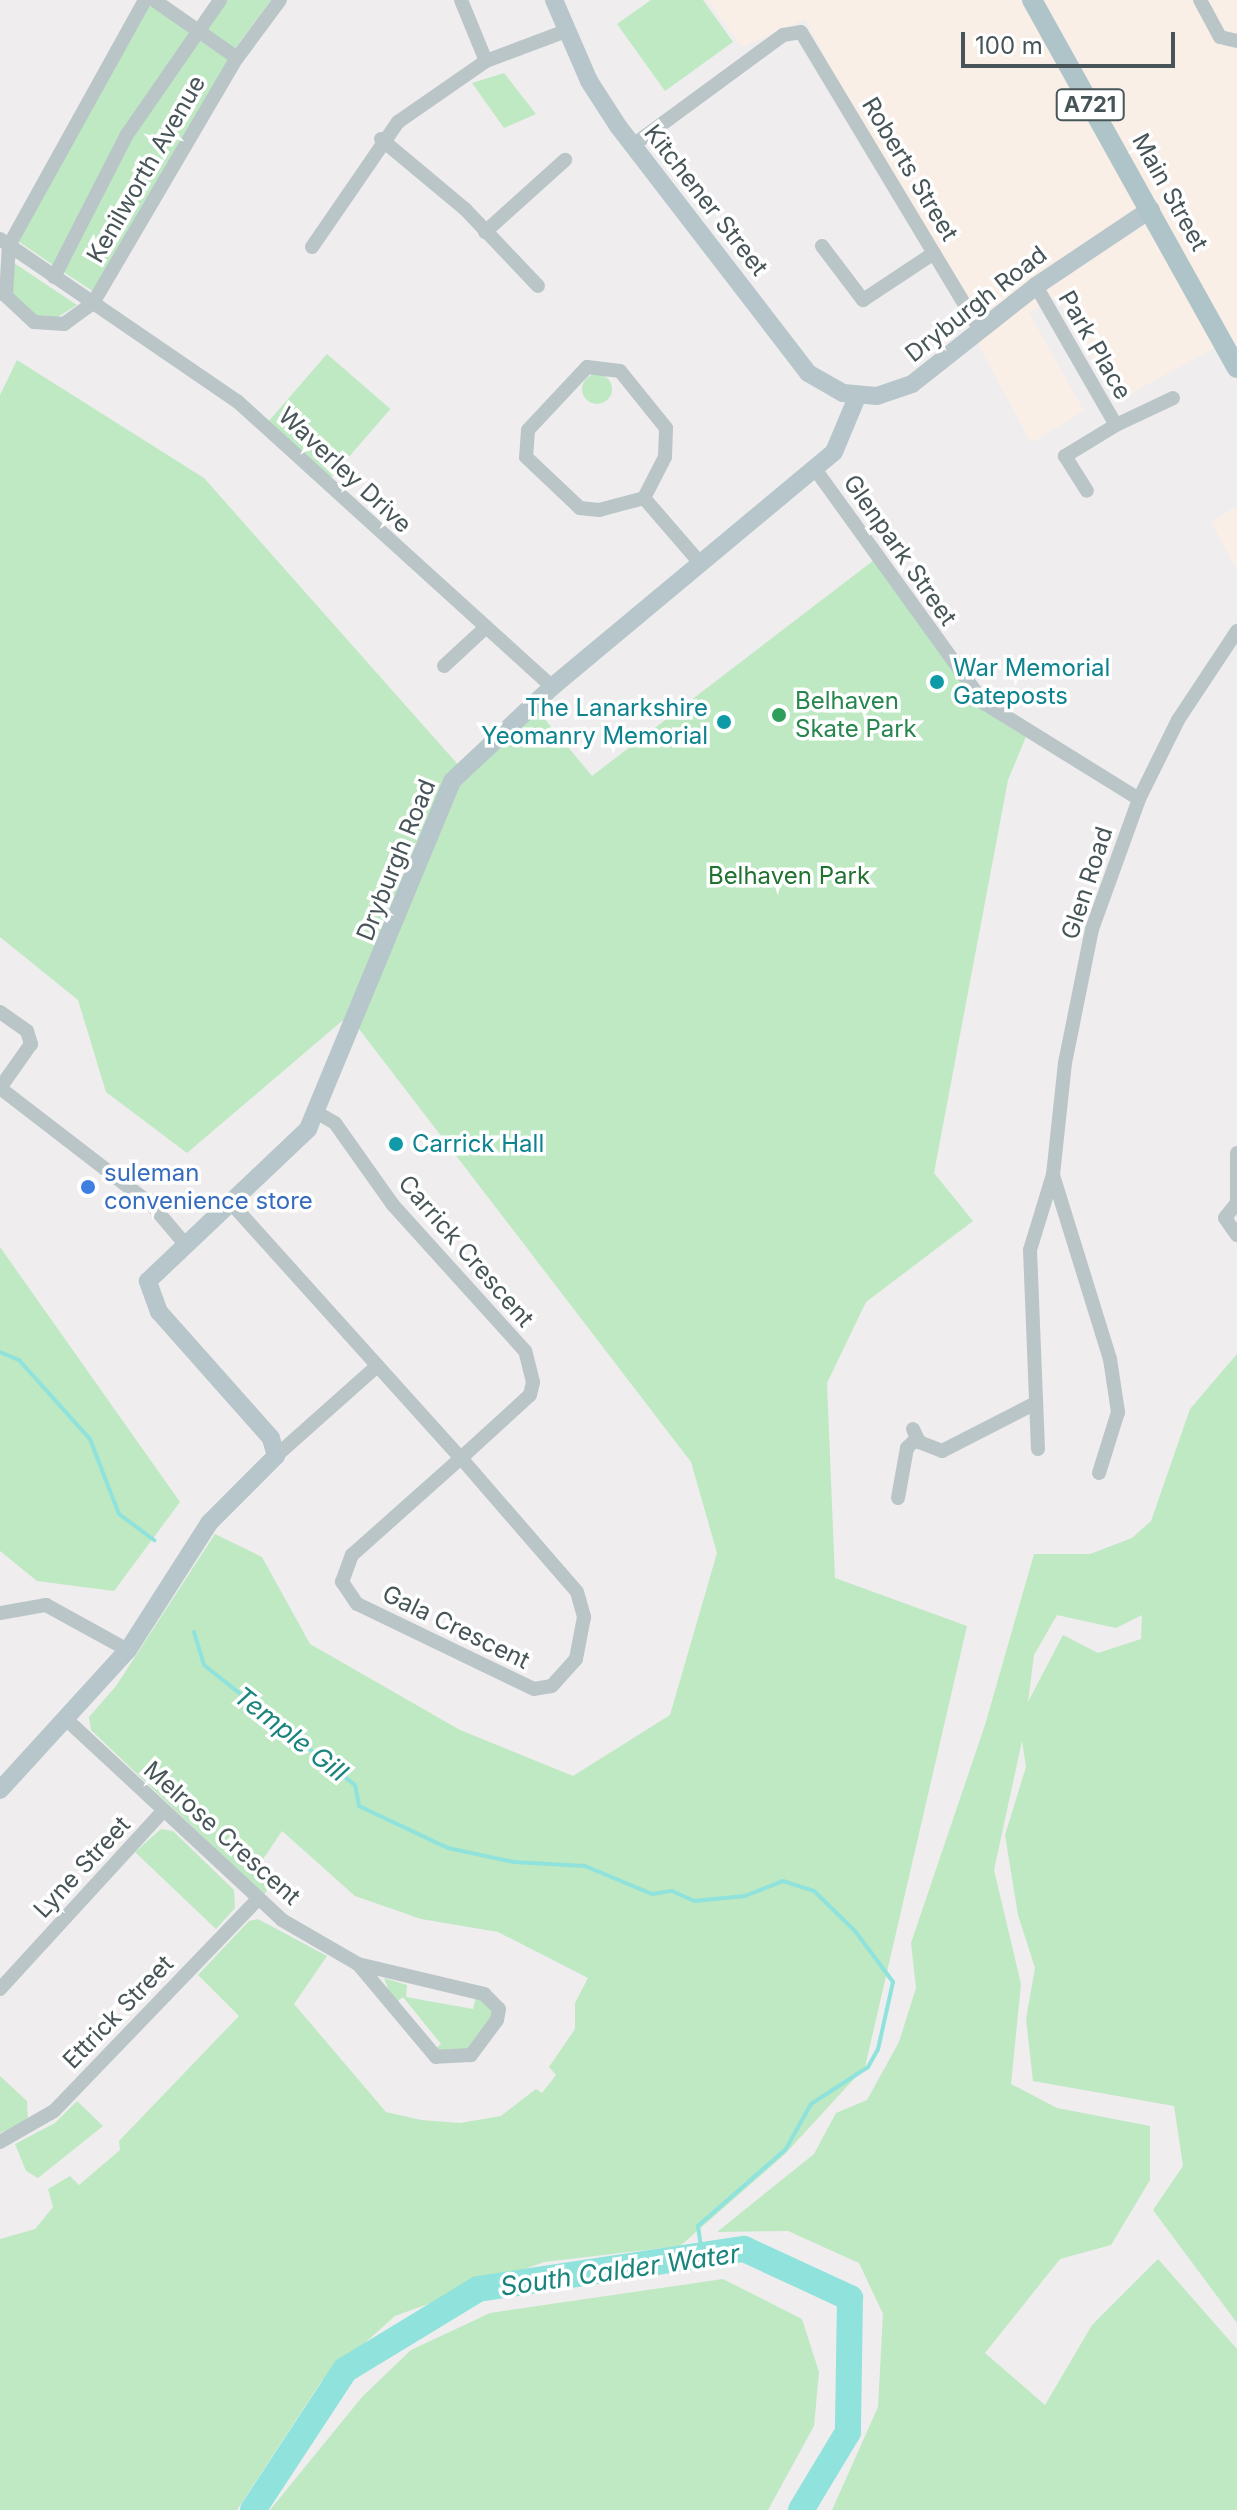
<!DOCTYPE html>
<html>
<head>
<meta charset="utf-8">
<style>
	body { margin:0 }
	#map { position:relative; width:1237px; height:2510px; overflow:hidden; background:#efedee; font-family:Inter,sans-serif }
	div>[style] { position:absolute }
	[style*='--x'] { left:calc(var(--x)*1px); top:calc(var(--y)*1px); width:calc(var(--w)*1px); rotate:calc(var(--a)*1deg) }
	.commercial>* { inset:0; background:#f9efe7 }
	.green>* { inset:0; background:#bfe9c3; transform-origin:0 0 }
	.round { border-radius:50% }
	.stream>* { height:4px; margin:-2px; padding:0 2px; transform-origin:2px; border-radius:2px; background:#90e2dc }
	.river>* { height:26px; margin:-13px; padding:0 13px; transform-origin:13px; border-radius:13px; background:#90e2dc }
	.street>* { height:14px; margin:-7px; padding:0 7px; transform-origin:7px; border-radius:7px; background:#bac5c8 }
	.secondary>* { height:18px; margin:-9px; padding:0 9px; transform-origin:9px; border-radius:9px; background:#b7c6ca }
	.primary>* { height:20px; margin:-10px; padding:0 10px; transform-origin:10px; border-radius:10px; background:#afc4c9 }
	.dots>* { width:22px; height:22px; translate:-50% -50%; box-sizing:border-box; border:4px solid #fff; border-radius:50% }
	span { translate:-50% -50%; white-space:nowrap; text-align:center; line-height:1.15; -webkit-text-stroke:7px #fff; paint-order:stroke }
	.shield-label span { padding:2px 6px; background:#fff; border:2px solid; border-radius:6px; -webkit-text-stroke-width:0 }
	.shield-label { font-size:22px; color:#475558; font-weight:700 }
	.street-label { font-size:24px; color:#475558 }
	.culture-label { font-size:24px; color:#0d838f }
	.left { translate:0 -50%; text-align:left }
	.right { translate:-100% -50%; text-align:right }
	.leisure-label { font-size:24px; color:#27864d }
	.park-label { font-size:24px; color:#207231 }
	.shop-label { font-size:24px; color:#366cbe }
	.water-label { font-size:26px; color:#19847c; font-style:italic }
	.scale { position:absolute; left:961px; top:32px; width:214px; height:36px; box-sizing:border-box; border:4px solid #475558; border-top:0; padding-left:10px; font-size:24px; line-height:28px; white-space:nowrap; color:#475558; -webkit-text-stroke:6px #fff; paint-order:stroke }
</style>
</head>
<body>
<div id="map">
	<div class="commercial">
		<div style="clip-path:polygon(707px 0,1237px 0,1237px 366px,1223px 343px,1116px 402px,1057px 297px,1029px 313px,1084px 411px,1031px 443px,805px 19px,742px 47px)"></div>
		<div style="clip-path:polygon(1237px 506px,1237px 570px,1211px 522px)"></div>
	</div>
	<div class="green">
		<div style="clip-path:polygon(227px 0,271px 0,234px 50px,206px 31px)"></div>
		<div style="clip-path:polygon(651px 0,703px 0,733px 42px,665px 91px,617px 24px)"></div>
		<div style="clip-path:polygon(150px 4px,191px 33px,53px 265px,18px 241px)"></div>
		<div style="clip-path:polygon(198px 39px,230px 60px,94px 292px,62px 271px,130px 139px)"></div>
		<div style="clip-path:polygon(504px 73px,536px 114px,504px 128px,472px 83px)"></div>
		<div style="clip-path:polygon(14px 263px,77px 305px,53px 320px,31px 315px,14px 297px,9px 277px)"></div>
		<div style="left:327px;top:354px;width:84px;height:95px;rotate:41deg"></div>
		<div style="clip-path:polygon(17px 360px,204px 478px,461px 768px,533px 705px,592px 776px,878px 557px,970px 686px,1028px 732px,1008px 780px,934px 1173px,973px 1221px,866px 1302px,827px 1383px,835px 1578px,967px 1626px,865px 2067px,784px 2155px,680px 2246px,544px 2262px,395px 2316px,321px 2382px,237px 2510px,0 2510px,0 2239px,35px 2229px,53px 2207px,48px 2189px,70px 2176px,79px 2185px,120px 2150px,119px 2141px,239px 2016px,198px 1975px,249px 1921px,258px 1919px,327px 1956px,294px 2004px,386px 2112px,421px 2120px,460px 2123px,501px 2116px,536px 2089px,542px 2093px,556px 2075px,549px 2067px,575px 2029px,575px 2003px,588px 1978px,498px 1932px,421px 1919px,355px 1896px,282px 1831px,255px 1871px,272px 1883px,264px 1895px,91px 1730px,89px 1717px,116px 1686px,215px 1534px,262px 1557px,310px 1644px,460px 1730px,573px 1776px,670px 1715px,717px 1553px,691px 1462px,356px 1025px,342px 1021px,187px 1153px,106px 1092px,78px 1000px,0 937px,0 395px)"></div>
		<div class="round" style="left:582px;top:374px;width:30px;height:30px"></div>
		<div style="clip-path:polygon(0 1247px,180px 1502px,114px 1591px,37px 1581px,0 1551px)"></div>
		<div style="clip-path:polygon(evenodd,1237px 1354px,1237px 2323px,1153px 2210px,1183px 2166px,1174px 2106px,1033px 2081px,1026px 2019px,1035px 1968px,1018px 1915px,1005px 1835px,1026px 1767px,1022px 1741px,994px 1870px,1021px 1984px,1011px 2084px,1057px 2108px,1150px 2126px,1150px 2180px,1111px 2245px,1060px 2259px,985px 2353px,1045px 2405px,1092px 2325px,1158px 2259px,1237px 2349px,1237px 2510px,832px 2510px,878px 2407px,883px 2314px,859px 2263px,788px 2231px,717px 2232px,814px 2154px,836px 2113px,867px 2100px,899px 2042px,916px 1988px,911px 1943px,985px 1725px,1034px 1554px,1090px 1554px,1132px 1538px,1151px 1521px,1190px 1409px,1237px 1354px,1057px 1615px,1116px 1628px,1142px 1615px,1141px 1639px,1098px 1653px,1063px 1635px,1028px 1702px,1034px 1655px,1057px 1615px)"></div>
		<div style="clip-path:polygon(161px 1829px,173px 1831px,234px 1890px,235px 1908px,216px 1929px,135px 1852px)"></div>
		<div style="clip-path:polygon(384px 1978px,407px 1985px,406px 1997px,473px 2009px,476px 1997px,486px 2000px,493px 2015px,467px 2052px,432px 2052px,441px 2044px,403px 1997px,394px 2004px)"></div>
		<div style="clip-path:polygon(0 2076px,27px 2101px,28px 2121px,0 2133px)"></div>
		<div style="clip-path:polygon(77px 2101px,103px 2126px,38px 2178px,26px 2171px,15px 2144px,55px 2123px)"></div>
		<div style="clip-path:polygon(723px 2279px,802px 2319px,819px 2372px,814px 2426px,768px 2510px,270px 2510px,362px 2397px,411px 2350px,490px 2313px)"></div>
	</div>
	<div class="stream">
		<div style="--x:0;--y:1352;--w:21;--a:23"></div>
		<div style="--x:19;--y:1360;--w:106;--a:48.1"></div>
		<div style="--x:90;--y:1439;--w:80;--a:68.9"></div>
		<div style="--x:119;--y:1514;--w:44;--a:36.6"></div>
		<div style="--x:194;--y:1632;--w:34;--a:73"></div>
		<div style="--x:204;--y:1665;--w:193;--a:38.5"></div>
		<div style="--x:355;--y:1785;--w:21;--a:79"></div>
		<div style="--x:359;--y:1806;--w:98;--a:25.3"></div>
		<div style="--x:448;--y:1848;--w:67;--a:12"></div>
		<div style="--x:514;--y:1862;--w:71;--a:3.2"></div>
		<div style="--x:585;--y:1866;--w:73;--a:22.7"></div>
		<div style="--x:652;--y:1894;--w:20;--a:-9"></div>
		<div style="--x:672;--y:1891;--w:24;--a:24"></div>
		<div style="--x:694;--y:1901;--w:51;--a:-5.6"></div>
		<div style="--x:745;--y:1896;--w:41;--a:-21.5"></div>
		<div style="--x:783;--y:1881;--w:33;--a:18"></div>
		<div style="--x:814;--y:1891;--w:57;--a:44.3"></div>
		<div style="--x:855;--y:1931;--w:64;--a:53.3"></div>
		<div style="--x:893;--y:1982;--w:69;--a:102.6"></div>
		<div style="--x:878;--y:2049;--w:21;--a:119"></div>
		<div style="--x:868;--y:2067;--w:68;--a:147"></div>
		<div style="--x:811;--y:2104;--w:51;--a:119.1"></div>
		<div style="--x:786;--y:2149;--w:117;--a:138.8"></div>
		<div style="--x:698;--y:2226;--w:30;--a:82"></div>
	</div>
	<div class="river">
		<div style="--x:253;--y:2510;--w:168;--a:-56.7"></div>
		<div style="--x:345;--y:2370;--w:156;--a:-31.3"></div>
		<div style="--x:478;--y:2289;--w:269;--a:-8.6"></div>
		<div style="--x:744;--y:2249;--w:117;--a:24.8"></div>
		<div style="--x:850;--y:2298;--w:134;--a:90.9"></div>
		<div style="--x:848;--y:2432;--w:91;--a:121.1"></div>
	</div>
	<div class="street">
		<div style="--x:145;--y:0;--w:280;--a:119"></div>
		<div style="--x:9;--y:245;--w:51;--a:93.4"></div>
		<div style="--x:6;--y:296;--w:38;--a:43"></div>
		<div style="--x:34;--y:322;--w:30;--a:4"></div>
		<div style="--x:64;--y:324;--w:36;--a:-36"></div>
		<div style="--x:93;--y:303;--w:284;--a:-59.6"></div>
		<div style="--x:237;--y:58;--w:72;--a:-53.4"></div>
		<div style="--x:154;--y:0;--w:101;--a:34.9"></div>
		<div style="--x:461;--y:0;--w:66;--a:67.7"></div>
		<div style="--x:1200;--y:0;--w:42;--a:61.6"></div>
		<div style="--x:1220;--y:37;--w:17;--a:13"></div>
		<div style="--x:381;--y:139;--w:109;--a:39.8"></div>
		<div style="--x:465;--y:209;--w:106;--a:46.5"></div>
		<div style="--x:632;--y:146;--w:187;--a:-36.3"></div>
		<div style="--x:783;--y:35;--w:18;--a:-9"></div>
		<div style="--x:801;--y:32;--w:348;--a:59"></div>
		<div style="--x:485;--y:232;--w:108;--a:-42"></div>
		<div style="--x:0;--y:239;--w:287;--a:34.4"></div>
		<div style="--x:237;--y:401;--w:425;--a:42.2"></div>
		<div style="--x:822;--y:246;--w:68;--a:52.8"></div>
		<div style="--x:863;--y:300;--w:85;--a:-33.5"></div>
		<div style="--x:312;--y:247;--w:152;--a:-55.5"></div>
		<div style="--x:398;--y:122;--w:107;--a:-34.7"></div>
		<div style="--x:486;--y:61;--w:85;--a:-20.6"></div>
		<div style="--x:54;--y:277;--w:158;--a:-62.9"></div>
		<div style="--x:126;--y:136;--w:165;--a:-55.3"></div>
		<div style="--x:1036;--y:286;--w:160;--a:60.1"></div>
		<div style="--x:1116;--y:425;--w:60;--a:148.7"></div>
		<div style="--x:1065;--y:456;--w:41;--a:57.8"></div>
		<div style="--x:1116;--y:425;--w:63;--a:-25.3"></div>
		<div style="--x:815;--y:469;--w:289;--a:54.2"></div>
		<div style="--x:984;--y:703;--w:182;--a:31.8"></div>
		<div style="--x:644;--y:498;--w:46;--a:-62.9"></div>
		<div style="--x:665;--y:457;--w:29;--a:-88"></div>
		<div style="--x:666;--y:428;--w:73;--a:-128.9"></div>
		<div style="--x:620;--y:371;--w:33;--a:-173"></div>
		<div style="--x:587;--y:367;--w:86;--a:133.1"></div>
		<div style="--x:528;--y:430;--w:27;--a:94"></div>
		<div style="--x:526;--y:457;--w:74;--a:43.4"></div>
		<div style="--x:580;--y:508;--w:19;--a:6"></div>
		<div style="--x:599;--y:510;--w:47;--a:-14.9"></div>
		<div style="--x:644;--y:498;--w:87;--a:49.2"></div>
		<div style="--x:444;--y:666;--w:54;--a:-42.8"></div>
		<div style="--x:0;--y:1012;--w:33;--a:35"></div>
		<div style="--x:27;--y:1031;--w:14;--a:73"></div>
		<div style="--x:31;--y:1044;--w:54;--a:125.2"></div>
		<div style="--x:0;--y:1088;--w:192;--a:37.6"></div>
		<div style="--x:152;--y:1205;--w:51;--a:49.8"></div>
		<div style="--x:1053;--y:1175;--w:193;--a:72.8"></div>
		<div style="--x:1110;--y:1359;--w:54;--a:81.4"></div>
		<div style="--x:1118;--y:1412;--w:64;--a:107.3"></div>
		<div style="--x:231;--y:1203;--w:343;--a:48"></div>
		<div style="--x:461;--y:1458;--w:177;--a:49.1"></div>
		<div style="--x:577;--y:1592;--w:26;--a:74"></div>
		<div style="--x:584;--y:1617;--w:43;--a:100.8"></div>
		<div style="--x:576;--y:1659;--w:36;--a:132"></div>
		<div style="--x:552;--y:1686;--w:18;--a:171"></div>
		<div style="--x:534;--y:1689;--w:196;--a:-154.3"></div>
		<div style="--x:357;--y:1604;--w:27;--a:-124"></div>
		<div style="--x:342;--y:1582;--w:29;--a:-70"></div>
		<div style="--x:352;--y:1555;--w:146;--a:-41.7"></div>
		<div style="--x:461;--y:1458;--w:93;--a:-42.4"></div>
		<div style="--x:530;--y:1395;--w:13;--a:-77"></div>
		<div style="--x:533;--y:1382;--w:32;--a:-104"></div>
		<div style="--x:525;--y:1351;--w:197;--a:-132.1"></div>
		<div style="--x:393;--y:1205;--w:100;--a:-125.3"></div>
		<div style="--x:335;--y:1123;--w:22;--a:-150"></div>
		<div style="--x:1237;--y:1203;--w:50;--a:-90"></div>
		<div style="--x:1237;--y:1203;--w:19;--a:129"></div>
		<div style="--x:1225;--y:1218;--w:21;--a:55"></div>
		<div style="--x:913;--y:1429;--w:14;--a:65"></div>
		<div style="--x:919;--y:1442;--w:25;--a:21"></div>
		<div style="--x:942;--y:1451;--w:103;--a:-27.1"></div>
		<div style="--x:1038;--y:1449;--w:199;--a:-92.3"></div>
		<div style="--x:1030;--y:1250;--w:78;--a:-73"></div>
		<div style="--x:1053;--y:1175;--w:113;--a:-83.9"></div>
		<div style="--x:1065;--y:1063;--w:137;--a:-78.6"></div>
		<div style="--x:1092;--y:929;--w:138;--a:-70.1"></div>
		<div style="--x:1139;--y:799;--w:88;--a:-63.7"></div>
		<div style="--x:1178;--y:720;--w:107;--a:-56.5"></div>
		<div style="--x:276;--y:1456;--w:135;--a:-41.7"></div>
		<div style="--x:898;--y:1498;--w:51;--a:-79.8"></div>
		<div style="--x:907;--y:1448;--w:14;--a:-45"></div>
		<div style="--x:0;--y:1613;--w:47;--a:-9.9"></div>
		<div style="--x:46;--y:1605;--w:94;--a:28.8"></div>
		<div style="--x:67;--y:1720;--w:294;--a:42.9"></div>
		<div style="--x:282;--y:1920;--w:88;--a:30.1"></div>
		<div style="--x:358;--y:1964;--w:130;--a:13.4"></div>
		<div style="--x:484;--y:1994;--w:21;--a:45"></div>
		<div style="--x:499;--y:2009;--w:11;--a:100"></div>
		<div style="--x:497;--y:2020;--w:44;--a:126.6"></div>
		<div style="--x:471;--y:2055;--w:35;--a:177"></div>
		<div style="--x:436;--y:2057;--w:121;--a:-130"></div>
		<div style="--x:0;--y:1989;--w:241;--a:-47.5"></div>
		<div style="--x:0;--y:2142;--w:62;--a:-29.9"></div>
		<div style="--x:54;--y:2111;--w:293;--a:-46.1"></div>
	</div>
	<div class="secondary">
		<div style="--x:554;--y:0;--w:88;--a:66.6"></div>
		<div style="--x:589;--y:81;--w:54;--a:57.2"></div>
		<div style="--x:618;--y:126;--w:312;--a:52.4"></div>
		<div style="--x:808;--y:373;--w:40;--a:29.7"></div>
		<div style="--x:843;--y:393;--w:34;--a:5"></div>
		<div style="--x:877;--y:396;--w:37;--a:-19"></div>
		<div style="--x:912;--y:384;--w:158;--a:-38.3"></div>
		<div style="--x:1036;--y:286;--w:138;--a:-33.8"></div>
		<div style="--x:0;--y:1790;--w:190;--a:-47.6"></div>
		<div style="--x:128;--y:1650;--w:152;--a:-57.4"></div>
		<div style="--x:210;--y:1522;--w:93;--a:-45"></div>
		<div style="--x:276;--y:1456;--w:19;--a:-106"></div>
		<div style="--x:271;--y:1438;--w:169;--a:-131.6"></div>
		<div style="--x:159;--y:1312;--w:33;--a:-110"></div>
		<div style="--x:148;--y:1281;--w:221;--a:-43.5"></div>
		<div style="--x:308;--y:1129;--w:377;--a:-67.5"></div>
		<div style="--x:452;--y:781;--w:137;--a:-43.2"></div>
		<div style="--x:552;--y:687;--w:367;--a:-39.8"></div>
		<div style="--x:834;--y:452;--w:60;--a:-67.3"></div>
	</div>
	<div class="primary">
		<div style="--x:1032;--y:0;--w:421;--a:60.9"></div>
	</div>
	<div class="dots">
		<div style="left:937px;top:682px;background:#0f9aa8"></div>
		<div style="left:779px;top:715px;background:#2e9e5b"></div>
		<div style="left:724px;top:722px;background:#0f9aa8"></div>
		<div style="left:396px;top:1144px;background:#0f9aa8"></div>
		<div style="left:88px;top:1187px;background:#3f7fe0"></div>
	</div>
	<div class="shield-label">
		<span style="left:1090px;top:105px">A721</span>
	</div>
	<div class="street-label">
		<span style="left:146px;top:169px;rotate:-60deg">Kenilworth Avenue</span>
		<span style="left:910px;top:169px;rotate:59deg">Roberts Street</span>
		<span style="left:1170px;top:192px;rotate:61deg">Main Street</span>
		<span style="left:706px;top:200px;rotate:52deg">Kitchener Street</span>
		<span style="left:976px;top:304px;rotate:-38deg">Dryburgh Road</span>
		<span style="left:1095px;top:345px;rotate:60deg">Park Place</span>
		<span style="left:345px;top:470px;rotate:43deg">Waverley Drive</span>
		<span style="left:900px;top:550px;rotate:55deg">Glenpark Street</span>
		<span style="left:396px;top:860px;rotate:-68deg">Dryburgh Road</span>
		<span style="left:1087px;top:883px;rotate:-72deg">Glen Road</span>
		<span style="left:466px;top:1251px;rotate:49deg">Carrick Crescent</span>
		<span style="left:456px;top:1627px;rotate:26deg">Gala Crescent</span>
		<span style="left:222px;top:1833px;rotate:42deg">Melrose Crescent</span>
		<span style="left:82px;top:1867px;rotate:-47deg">Lyne Street</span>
		<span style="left:118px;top:2012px;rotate:-46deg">Ettrick Street</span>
	</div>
	<div class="culture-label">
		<span class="left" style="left:953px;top:682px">War Memorial<br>Gateposts</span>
		<span class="right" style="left:708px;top:722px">The Lanarkshire<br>Yeomanry Memorial</span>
		<span class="left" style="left:412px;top:1144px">Carrick Hall</span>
	</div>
	<div class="leisure-label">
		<span class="left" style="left:795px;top:715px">Belhaven<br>Skate Park</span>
	</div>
	<div class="park-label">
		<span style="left:789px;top:876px">Belhaven Park</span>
	</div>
	<div class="shop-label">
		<span class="left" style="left:104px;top:1187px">suleman<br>convenience store</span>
	</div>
	<div class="water-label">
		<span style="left:291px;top:1734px;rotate:38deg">Temple Gill</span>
		<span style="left:620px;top:2270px;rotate:-8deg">South Calder Water</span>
	</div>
	<div class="scale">100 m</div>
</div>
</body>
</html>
